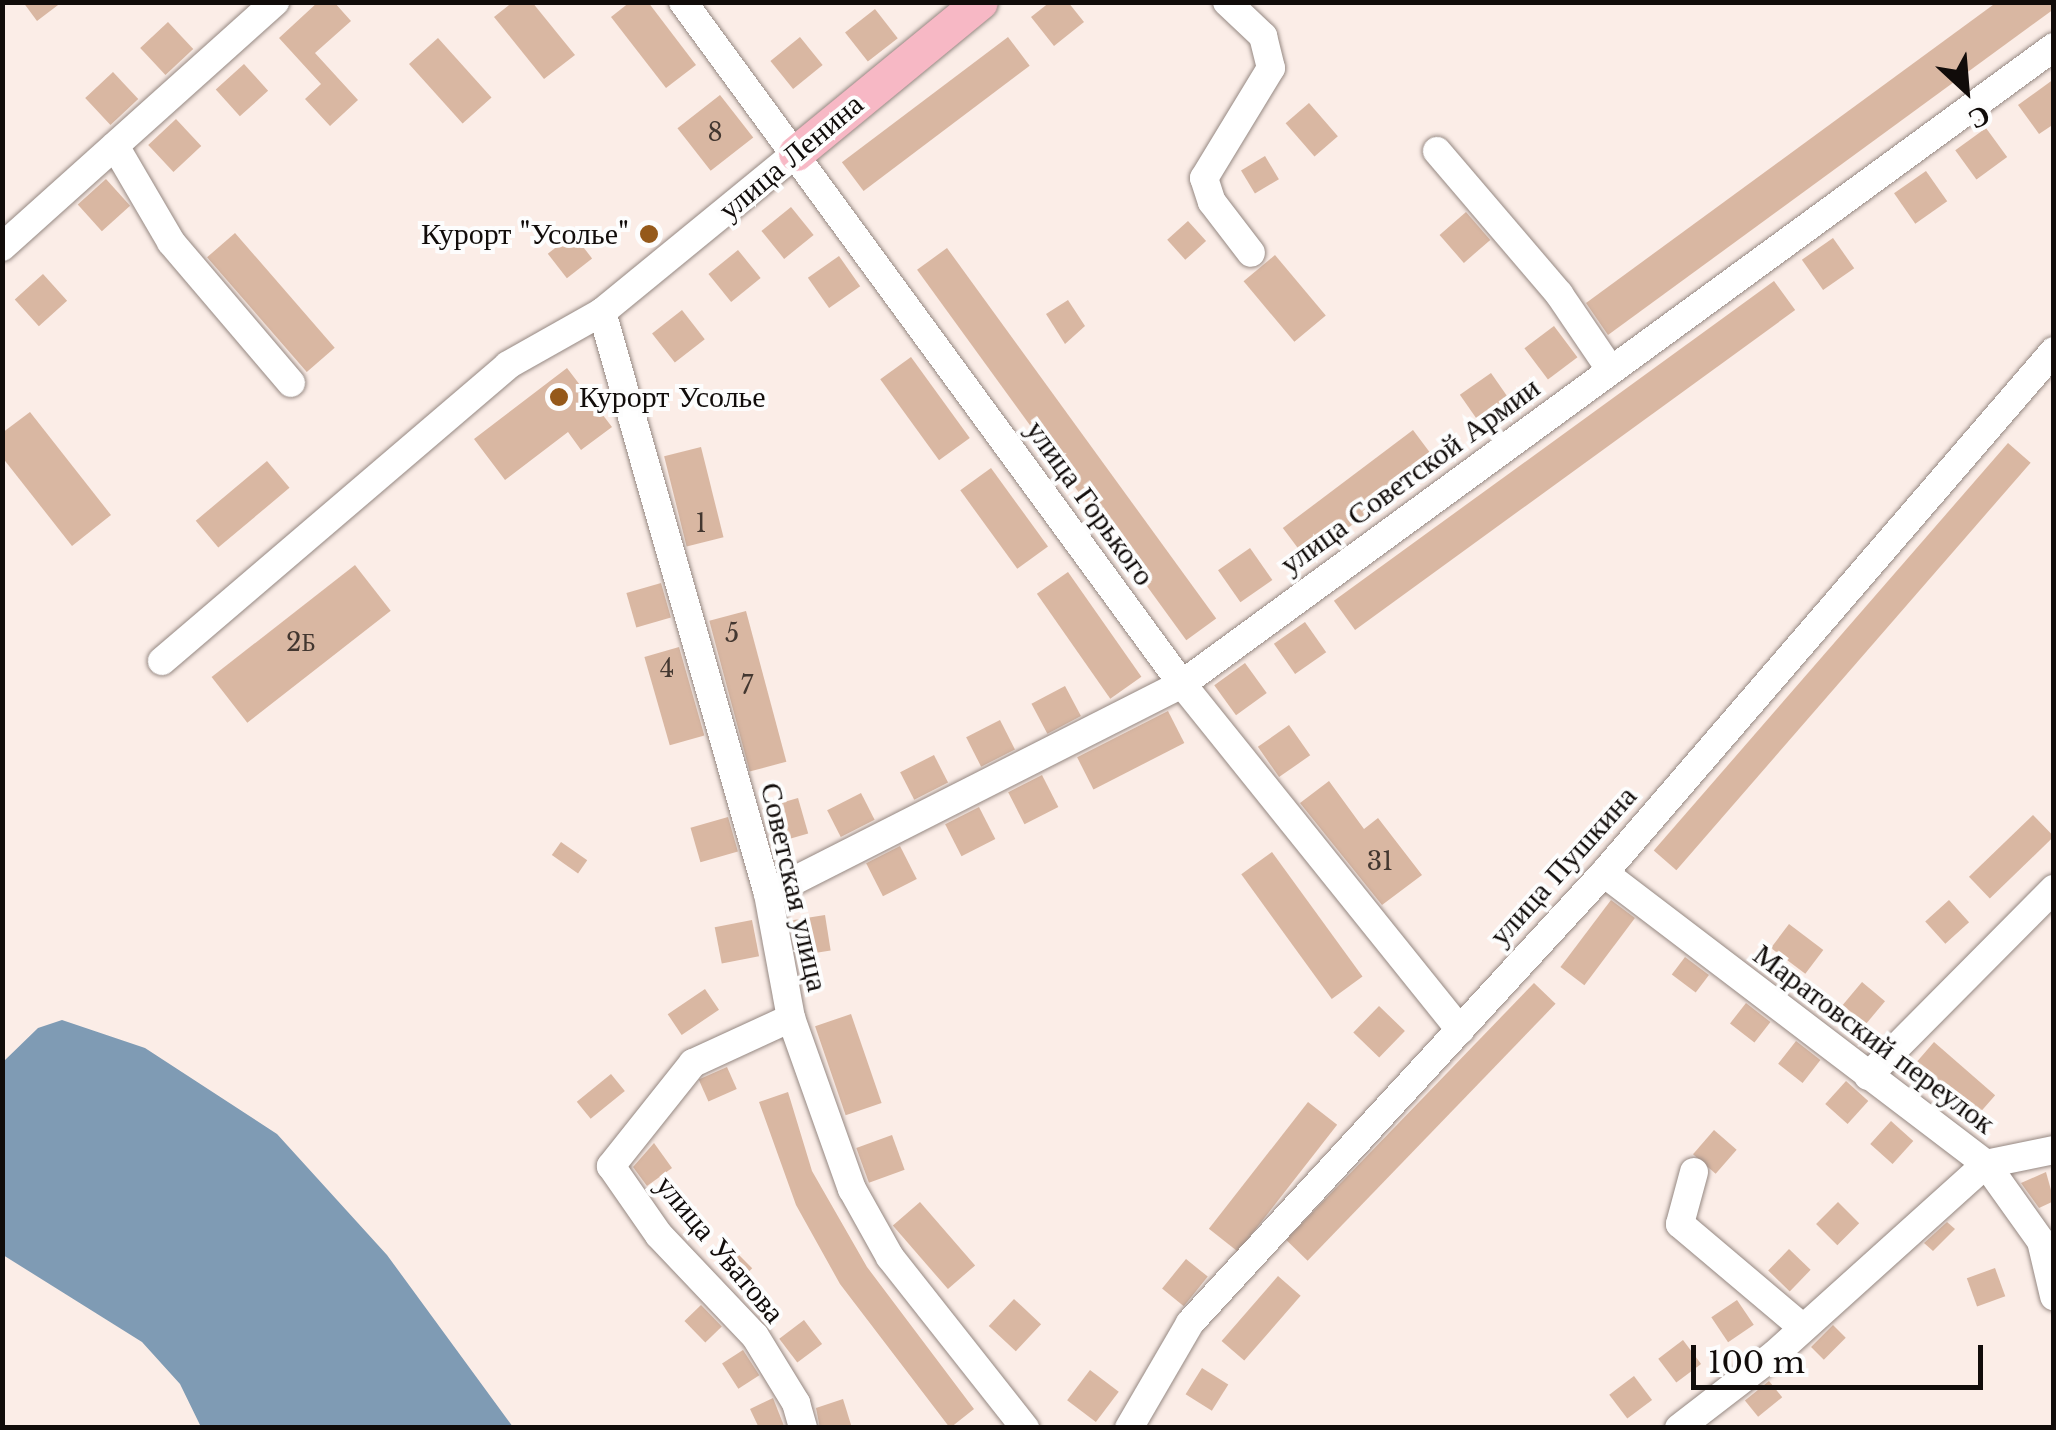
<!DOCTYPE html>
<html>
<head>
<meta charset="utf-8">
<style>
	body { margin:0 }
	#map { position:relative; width:2056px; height:1430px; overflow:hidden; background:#fbede7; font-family:"Libre Baskerville",serif }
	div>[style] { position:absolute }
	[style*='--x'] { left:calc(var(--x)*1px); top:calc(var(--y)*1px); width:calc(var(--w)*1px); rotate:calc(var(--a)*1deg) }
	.water>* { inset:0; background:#7f9bb4 }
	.building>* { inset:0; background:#d9b7a2; transform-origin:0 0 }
	.roads { filter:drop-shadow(0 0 2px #958882) drop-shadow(0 0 2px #958882) }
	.minor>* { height:28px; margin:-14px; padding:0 14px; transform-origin:14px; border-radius:14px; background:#fff }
	.major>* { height:35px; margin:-17.5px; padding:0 17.5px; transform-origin:17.5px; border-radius:17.5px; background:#f7b8c5 }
	.dots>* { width:28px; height:28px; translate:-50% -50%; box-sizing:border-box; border:5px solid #fdfdfd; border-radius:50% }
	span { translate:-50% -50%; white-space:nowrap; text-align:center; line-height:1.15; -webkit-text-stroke:8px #fdfdfd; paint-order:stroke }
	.number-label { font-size:25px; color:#433730 }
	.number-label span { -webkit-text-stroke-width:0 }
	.street-label { font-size:30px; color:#110c0a }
	.poi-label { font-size:30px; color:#110c0a }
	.right { translate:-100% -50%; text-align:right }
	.left { translate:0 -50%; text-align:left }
	.frame { position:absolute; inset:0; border:5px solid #110c0a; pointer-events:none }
	.north { position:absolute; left:1916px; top:40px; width:100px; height:100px; -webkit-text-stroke:8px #fdfdfd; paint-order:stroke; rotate:154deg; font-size:28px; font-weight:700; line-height:40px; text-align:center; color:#110c0a }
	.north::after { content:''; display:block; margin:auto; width:35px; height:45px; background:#110c0a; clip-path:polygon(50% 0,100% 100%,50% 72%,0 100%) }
	.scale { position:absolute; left:1691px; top:1345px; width:292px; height:45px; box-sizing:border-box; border:5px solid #110c0a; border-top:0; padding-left:12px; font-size:30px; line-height:35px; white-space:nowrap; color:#110c0a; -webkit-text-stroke:8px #fdfdfd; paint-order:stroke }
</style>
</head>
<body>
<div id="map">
	<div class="water">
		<div style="clip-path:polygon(62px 1020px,145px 1048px,277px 1134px,387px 1255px,513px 1427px,201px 1427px,180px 1384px,142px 1342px,3px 1255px,3px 1062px,38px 1028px)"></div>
	</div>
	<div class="building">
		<div style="clip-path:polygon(23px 2px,62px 2px,37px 21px)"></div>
		<div style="clip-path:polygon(318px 2px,334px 2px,351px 21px,315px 53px,358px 100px,330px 126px,305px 99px,321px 84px,279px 38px)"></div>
		<div style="clip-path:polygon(513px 2px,532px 2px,575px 55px,544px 79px,494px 17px)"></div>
		<div style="clip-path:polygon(630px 2px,648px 2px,696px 65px,666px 88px,611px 17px)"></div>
		<div style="clip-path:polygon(1050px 2px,1068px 2px,1084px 22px,1054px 46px,1031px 17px)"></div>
		<div style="clip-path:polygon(1997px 2px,2054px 2px,2054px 9px,1608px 335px,1586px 303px)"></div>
		<div style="left:875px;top:9px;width:37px;height:38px;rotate:52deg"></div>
		<div style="left:168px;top:22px;width:37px;height:38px;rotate:47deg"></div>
		<div style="left:800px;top:37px;width:36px;height:38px;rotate:51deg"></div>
		<div style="left:1008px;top:37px;width:36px;height:208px;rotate:53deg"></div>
		<div style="left:438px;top:38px;width:80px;height:39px;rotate:48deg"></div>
		<div style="left:244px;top:64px;width:36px;height:38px;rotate:48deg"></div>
		<div style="left:113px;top:72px;width:37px;height:38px;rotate:47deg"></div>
		<div style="clip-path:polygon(2054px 79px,2054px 124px,2039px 134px,2018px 105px)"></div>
		<div style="left:720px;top:95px;width:54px;height:54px;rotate:52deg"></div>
		<div style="left:1309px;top:103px;width:44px;height:31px;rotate:49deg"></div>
		<div style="left:176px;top:119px;width:37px;height:38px;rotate:47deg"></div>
		<div style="left:1986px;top:128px;width:36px;height:38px;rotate:54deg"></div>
		<div style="left:1265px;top:156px;width:27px;height:28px;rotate:59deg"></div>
		<div style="left:1926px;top:171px;width:37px;height:39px;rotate:55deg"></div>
		<div style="left:106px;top:179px;width:36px;height:38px;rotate:48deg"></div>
		<div style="left:791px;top:207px;width:36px;height:38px;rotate:51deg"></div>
		<div style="left:1466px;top:212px;width:37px;height:35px;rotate:49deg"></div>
		<div style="left:1188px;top:221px;width:27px;height:28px;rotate:48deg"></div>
		<div style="left:235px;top:233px;width:152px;height:37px;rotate:49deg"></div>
		<div style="left:573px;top:234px;width:31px;height:32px;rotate:52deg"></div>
		<div style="left:1833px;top:238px;width:37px;height:38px;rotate:55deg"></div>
		<div style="left:947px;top:248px;width:458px;height:37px;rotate:54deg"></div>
		<div style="left:738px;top:250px;width:36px;height:38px;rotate:51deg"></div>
		<div style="left:1275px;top:255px;width:79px;height:41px;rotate:50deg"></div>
		<div style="left:839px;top:256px;width:37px;height:38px;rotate:55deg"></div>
		<div style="left:43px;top:274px;width:36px;height:38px;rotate:48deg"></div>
		<div style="left:1774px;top:281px;width:36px;height:544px;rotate:54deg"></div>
		<div style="clip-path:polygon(1068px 300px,1085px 326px,1065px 344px,1046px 314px)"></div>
		<div style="left:682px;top:310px;width:37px;height:38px;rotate:52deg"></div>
		<div style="left:1554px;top:326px;width:39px;height:37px;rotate:53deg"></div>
		<div style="left:911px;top:357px;width:100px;height:38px;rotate:54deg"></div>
		<div style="clip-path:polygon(567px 368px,612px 427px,581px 450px,568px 432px,505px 480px,474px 439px)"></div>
		<div style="left:1491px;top:373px;width:38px;height:38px;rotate:55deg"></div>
		<div style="clip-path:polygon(30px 412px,111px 515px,72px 546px,2px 457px,2px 433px)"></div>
		<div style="left:1413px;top:430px;width:39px;height:163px;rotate:53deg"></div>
		<div style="left:2008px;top:443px;width:30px;height:540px;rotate:41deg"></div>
		<div style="left:701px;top:447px;width:93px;height:38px;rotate:76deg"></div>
		<div style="left:267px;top:461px;width:35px;height:93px;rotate:50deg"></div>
		<div style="left:991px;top:468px;width:97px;height:38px;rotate:54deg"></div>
		<div style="left:1250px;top:548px;width:39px;height:39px;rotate:55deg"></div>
		<div style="left:355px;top:565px;width:58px;height:182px;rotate:52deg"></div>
		<div style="left:1068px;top:572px;width:128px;height:38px;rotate:55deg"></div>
		<div style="left:661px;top:583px;width:36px;height:36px;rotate:74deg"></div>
		<div style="left:746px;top:611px;width:156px;height:38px;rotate:75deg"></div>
		<div style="left:1305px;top:622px;width:37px;height:38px;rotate:55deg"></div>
		<div style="left:679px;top:647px;width:92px;height:36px;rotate:74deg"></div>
		<div style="left:1245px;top:663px;width:37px;height:38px;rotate:54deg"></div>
		<div style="left:1065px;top:686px;width:34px;height:38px;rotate:62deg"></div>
		<div style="left:1168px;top:711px;width:36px;height:102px;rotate:63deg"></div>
		<div style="left:1000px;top:720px;width:33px;height:38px;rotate:63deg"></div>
		<div style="left:1289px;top:725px;width:37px;height:38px;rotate:55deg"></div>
		<div style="left:934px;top:755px;width:31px;height:38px;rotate:63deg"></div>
		<div style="left:1042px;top:775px;width:36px;height:38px;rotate:63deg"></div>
		<div style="clip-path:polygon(1329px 781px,1364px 829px,1378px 818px,1422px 875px,1382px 905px,1300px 803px)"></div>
		<div style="left:861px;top:793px;width:30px;height:38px;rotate:63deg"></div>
		<div style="left:798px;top:798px;width:37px;height:37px;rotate:74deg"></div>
		<div style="left:979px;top:807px;width:36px;height:38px;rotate:63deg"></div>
		<div style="left:2033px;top:815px;width:30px;height:89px;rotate:46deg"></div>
		<div style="left:728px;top:817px;width:36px;height:39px;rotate:74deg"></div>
		<div style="left:561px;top:842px;width:32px;height:16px;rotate:35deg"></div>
		<div style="left:900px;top:846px;width:37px;height:38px;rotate:63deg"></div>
		<div style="left:1272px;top:852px;width:154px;height:38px;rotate:54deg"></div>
		<div style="left:1611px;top:900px;width:30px;height:84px;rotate:37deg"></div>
		<div style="left:1949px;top:900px;width:30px;height:32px;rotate:48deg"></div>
		<div style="left:825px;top:915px;width:36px;height:35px;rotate:81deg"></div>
		<div style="left:752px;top:920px;width:37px;height:38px;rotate:79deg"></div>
		<div style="left:1789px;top:924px;width:43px;height:30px;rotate:37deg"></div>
		<div style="left:1685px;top:957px;width:30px;height:22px;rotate:37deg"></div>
		<div style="left:1862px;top:982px;width:30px;height:30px;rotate:40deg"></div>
		<div style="left:1534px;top:983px;width:30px;height:357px;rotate:44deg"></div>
		<div style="left:705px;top:989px;width:25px;height:45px;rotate:56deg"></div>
		<div style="left:1746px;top:1003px;width:31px;height:26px;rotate:38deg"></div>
		<div style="left:1379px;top:1006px;width:36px;height:37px;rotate:44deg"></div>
		<div style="left:851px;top:1014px;width:94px;height:38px;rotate:71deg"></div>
		<div style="left:1796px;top:1041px;width:31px;height:29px;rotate:38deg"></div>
		<div style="left:1934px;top:1042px;width:81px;height:30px;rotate:41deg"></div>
		<div style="left:727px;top:1067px;width:24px;height:31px;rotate:66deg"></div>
		<div style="left:611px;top:1074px;width:22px;height:44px;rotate:51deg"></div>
		<div style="left:1846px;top:1081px;width:30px;height:31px;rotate:42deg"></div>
		<div style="clip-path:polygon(788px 1092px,812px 1171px,867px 1267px,974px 1409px,950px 1428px,840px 1284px,796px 1205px,759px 1102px)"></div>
		<div style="left:1308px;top:1102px;width:37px;height:161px;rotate:38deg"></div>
		<div style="left:1891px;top:1121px;width:30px;height:31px;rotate:42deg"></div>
		<div style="left:1714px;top:1130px;width:30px;height:32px;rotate:41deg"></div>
		<div style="left:892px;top:1135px;width:37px;height:38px;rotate:70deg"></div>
		<div style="clip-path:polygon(654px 1143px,672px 1168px,647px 1186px,633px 1167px)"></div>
		<div style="clip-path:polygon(2046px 1172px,2054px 1201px,2039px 1208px,2021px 1183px)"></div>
		<div style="left:920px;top:1202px;width:84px;height:36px;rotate:49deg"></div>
		<div style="left:1838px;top:1202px;width:30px;height:31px;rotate:45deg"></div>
		<div style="clip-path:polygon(1947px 1222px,1955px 1229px,1933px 1251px,1924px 1243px)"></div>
		<div style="left:731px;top:1247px;width:30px;height:21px;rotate:45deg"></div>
		<div style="left:1789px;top:1249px;width:30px;height:30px;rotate:44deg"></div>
		<div style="left:1186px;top:1259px;width:28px;height:38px;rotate:39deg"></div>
		<div style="left:1995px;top:1268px;width:30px;height:30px;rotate:70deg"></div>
		<div style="left:1278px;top:1276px;width:30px;height:86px;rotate:41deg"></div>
		<div style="left:1014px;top:1299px;width:37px;height:37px;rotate:43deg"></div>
		<div style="left:1737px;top:1300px;width:30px;height:31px;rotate:56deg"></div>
		<div style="left:701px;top:1305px;width:30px;height:23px;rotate:46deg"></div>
		<div style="left:804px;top:1320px;width:30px;height:31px;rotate:53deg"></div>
		<div style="left:1833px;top:1325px;width:18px;height:31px;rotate:45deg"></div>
		<div style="left:1683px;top:1340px;width:30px;height:31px;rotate:53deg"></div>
		<div style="left:743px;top:1350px;width:30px;height:25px;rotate:57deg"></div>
		<div style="left:1202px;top:1368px;width:31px;height:31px;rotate:32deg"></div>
		<div style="left:1090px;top:1370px;width:36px;height:38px;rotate:37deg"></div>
		<div style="left:1634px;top:1376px;width:30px;height:31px;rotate:53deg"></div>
		<div style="left:1769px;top:1381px;width:21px;height:31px;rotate:51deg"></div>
		<div style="clip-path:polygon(773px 1398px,784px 1426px,759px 1428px,750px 1409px)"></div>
		<div style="clip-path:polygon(843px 1399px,852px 1428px,820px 1428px,816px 1408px)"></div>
	</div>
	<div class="roads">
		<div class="minor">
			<div style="--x:683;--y:2;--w:845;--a:53.81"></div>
			<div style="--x:1182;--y:684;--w:444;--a:51.2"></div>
			<div style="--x:1227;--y:2;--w:50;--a:43.4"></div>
			<div style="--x:1263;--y:36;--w:33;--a:76"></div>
			<div style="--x:1271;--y:68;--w:129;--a:121.3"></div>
			<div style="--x:1204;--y:178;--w:25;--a:72"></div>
			<div style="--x:1212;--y:202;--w:64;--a:52.6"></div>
			<div style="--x:115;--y:146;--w:111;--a:59.7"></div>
			<div style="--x:171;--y:242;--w:185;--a:49.6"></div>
			<div style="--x:1437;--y:151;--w:188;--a:49.5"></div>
			<div style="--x:1559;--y:294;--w:91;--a:55.8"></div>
			<div style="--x:2;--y:247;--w:367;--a:-41.9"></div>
			<div style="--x:602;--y:312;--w:605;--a:74.08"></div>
			<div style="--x:768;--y:894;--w:126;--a:79.5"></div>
			<div style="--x:791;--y:1018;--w:182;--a:70.4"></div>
			<div style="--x:852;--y:1189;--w:78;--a:60.8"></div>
			<div style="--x:890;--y:1257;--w:218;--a:51.7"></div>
			<div style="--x:162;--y:661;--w:455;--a:-40.5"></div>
			<div style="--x:508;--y:365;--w:108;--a:-29.4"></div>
			<div style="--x:602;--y:312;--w:251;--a:-39.3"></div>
			<div style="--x:1604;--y:873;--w:480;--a:37.3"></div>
			<div style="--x:1986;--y:1164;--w:95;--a:54.5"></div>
			<div style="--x:2041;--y:1241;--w:57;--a:76.7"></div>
			<div style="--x:768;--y:894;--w:464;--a:-26.9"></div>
			<div style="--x:1182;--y:684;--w:1080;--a:-36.15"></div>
			<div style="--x:791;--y:1018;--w:108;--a:155.3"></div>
			<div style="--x:693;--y:1063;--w:132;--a:128.5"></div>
			<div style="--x:611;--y:1166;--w:84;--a:55.2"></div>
			<div style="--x:659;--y:1235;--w:139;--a:46.5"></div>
			<div style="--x:755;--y:1336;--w:79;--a:58.5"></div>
			<div style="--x:796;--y:1403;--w:26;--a:74"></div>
			<div style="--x:1868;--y:1076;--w:264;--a:-45.2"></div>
			<div style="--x:1694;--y:1172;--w:54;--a:105.1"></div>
			<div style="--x:1680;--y:1224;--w:161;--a:40.2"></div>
			<div style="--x:1129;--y:1428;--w:121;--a:-59.8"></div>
			<div style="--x:1190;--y:1323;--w:611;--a:-47.39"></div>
			<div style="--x:1604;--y:873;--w:689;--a:-49.24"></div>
			<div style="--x:1679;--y:1428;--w:121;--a:-37.6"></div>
			<div style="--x:1775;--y:1354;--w:284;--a:-42"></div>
			<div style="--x:1986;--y:1164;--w:69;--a:-11.6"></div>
		</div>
		<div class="major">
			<div style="--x:796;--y:153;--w:238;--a:-39.4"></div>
		</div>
	</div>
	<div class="dots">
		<div style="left:649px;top:234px;background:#95591a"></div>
		<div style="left:559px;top:397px;background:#95591a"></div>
	</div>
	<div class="number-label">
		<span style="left:715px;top:133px">8</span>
		<span style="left:701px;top:524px">1</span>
		<span style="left:732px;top:634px">5</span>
		<span style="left:301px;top:643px">2Б</span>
		<span style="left:667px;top:669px">4</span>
		<span style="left:747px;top:686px">7</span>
		<span style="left:1380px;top:862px">31</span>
	</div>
	<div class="street-label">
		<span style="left:791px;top:157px;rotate:-40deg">улица Ленина</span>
		<span style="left:1410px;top:476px;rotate:-36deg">улица Советской Армии</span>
		<span style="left:1090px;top:503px;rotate:54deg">улица Горького</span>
		<span style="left:1563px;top:866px;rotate:-48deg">улица Пушкина</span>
		<span style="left:794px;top:887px;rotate:77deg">Советская улица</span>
		<span style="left:1874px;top:1039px;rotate:37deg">Маратовский переулок</span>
		<span style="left:720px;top:1249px;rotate:50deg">улица Уватова</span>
	</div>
	<div class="poi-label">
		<span class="right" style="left:629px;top:234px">Курорт "Усолье"</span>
		<span class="left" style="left:579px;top:397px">Курорт Усолье</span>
	</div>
	<div class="frame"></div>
	<div class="north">С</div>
	<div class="scale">100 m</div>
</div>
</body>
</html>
